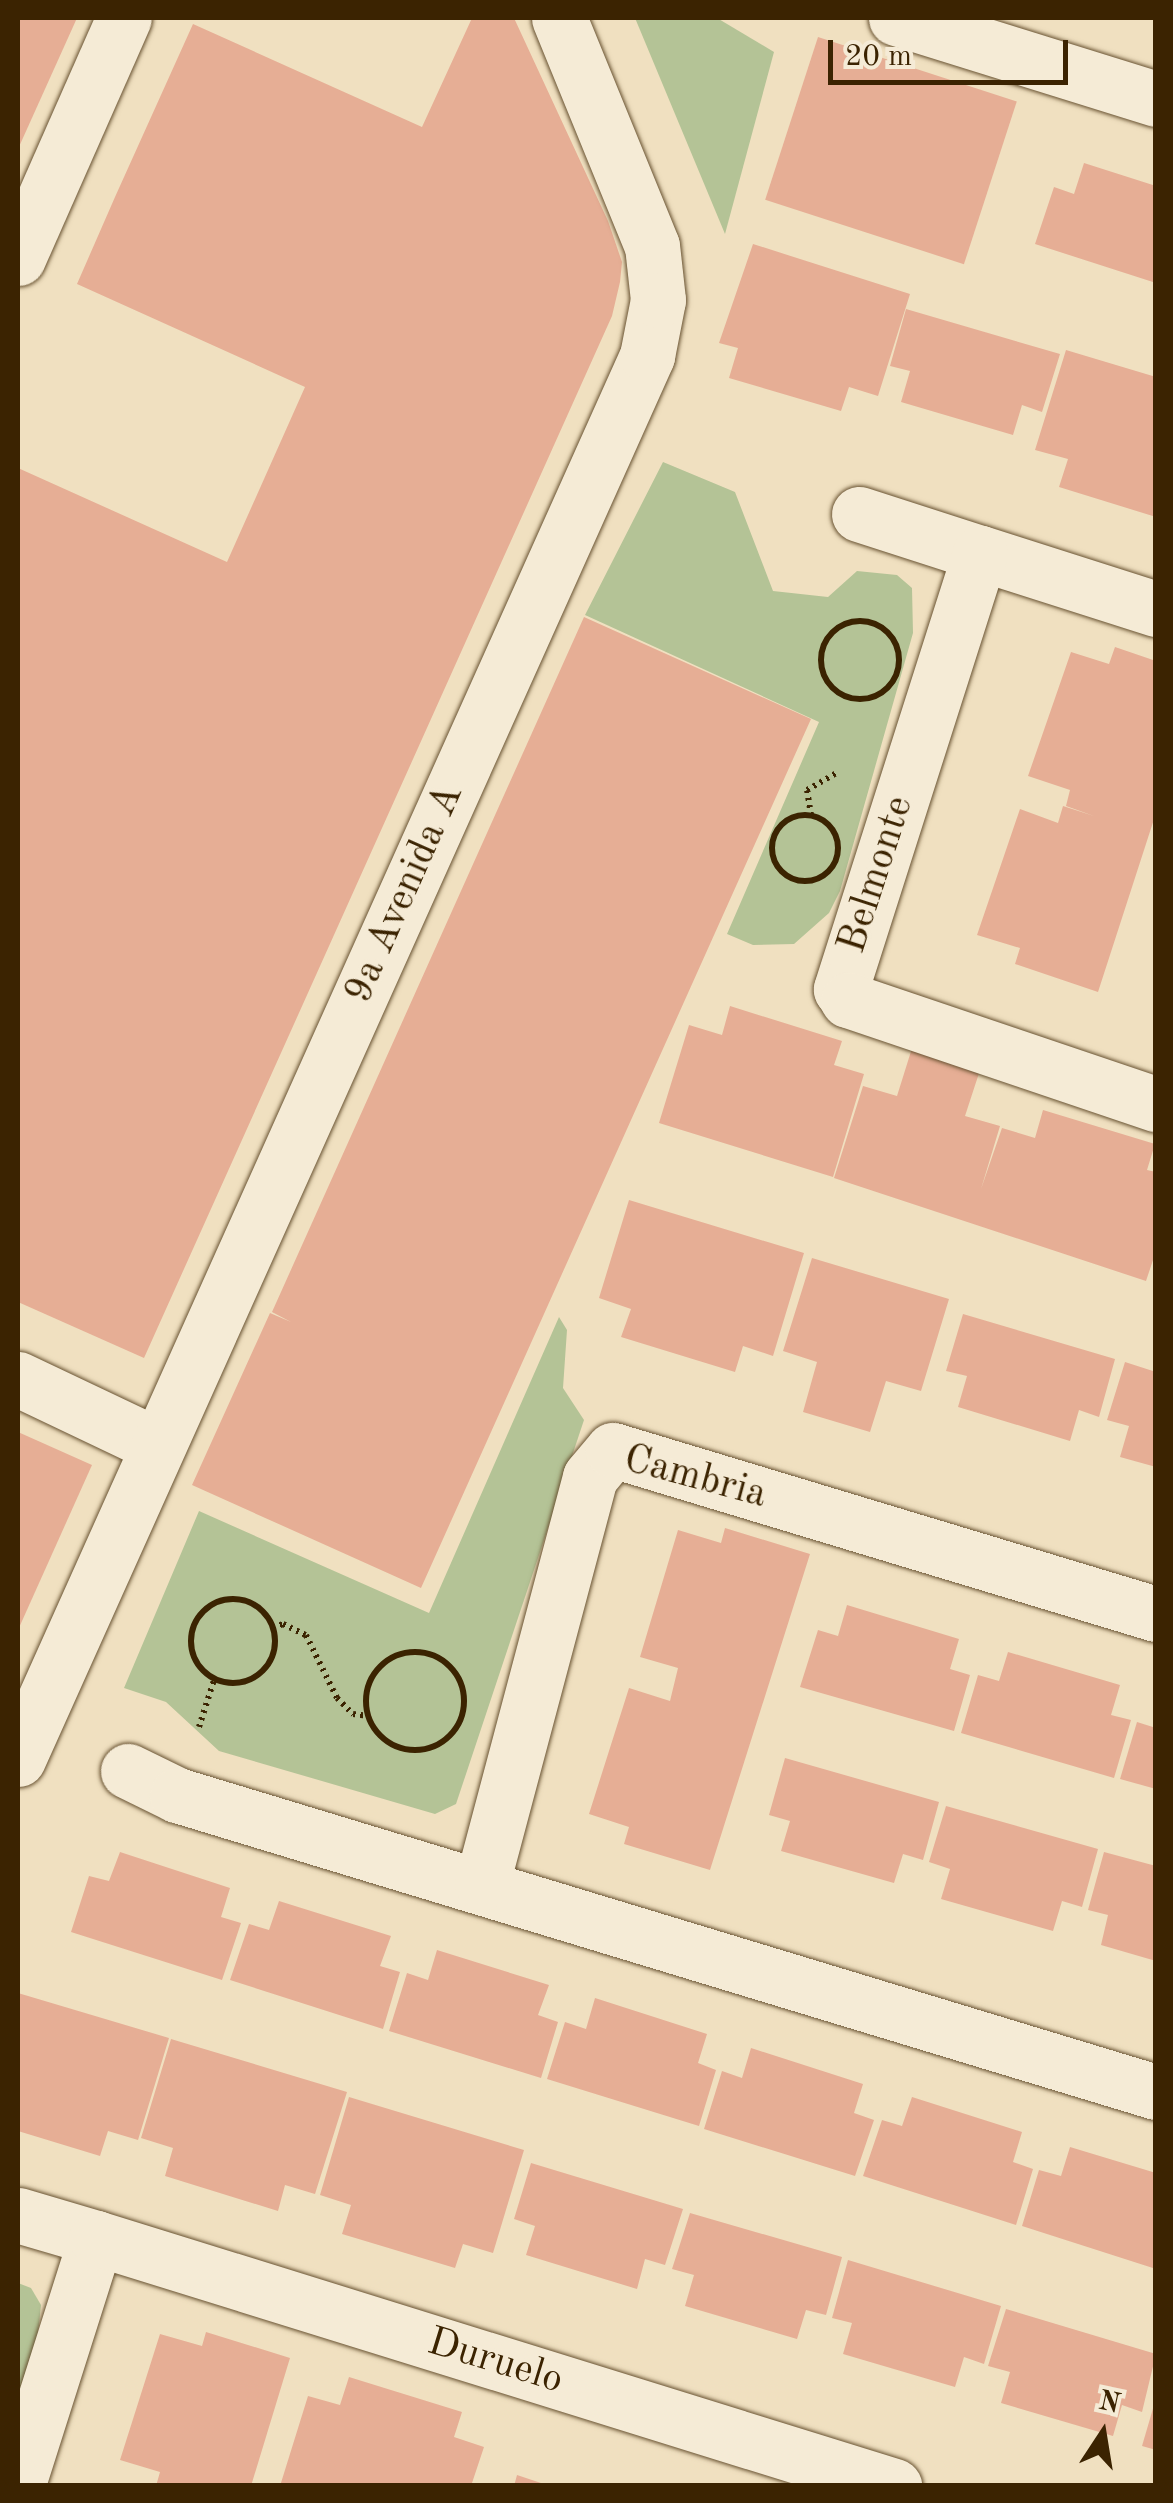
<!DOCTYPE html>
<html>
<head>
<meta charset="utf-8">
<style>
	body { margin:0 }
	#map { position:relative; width:1173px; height:2503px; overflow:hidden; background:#f0e0c0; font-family:"Old Standard TT",serif }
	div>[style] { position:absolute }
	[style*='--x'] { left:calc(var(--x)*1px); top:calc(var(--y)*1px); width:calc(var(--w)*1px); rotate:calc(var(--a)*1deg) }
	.green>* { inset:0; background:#b4c396 }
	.building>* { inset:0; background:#e6ae95; transform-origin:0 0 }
	.path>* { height:6px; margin-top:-3px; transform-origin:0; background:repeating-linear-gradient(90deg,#3b2301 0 2.5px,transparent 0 7.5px) }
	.path>.ring { margin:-3px; padding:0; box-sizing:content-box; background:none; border:6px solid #3b2301; border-radius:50% }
	.roads { filter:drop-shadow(0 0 2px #685231) drop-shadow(0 0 2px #685231) }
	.minor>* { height:55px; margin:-27.5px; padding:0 27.5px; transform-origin:27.5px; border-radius:27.5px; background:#f5ebd6 }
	span { translate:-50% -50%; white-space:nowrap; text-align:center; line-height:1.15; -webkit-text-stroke:8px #f5ebd6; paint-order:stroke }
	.street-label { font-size:40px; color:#3b2301 }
	.frame { position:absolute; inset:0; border:20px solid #3b2301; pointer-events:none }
	.north { position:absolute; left:1053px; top:2383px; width:100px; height:100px; -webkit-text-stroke:8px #f5ebd6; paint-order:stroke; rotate:12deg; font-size:28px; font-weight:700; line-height:40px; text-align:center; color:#3b2301 }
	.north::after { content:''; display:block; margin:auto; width:35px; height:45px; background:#3b2301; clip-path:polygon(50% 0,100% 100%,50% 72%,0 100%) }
	.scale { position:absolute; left:828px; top:40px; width:240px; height:45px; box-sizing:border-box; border:5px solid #3b2301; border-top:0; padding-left:12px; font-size:30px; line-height:35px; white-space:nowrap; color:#3b2301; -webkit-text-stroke:8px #f5ebd6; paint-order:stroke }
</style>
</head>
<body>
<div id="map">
	<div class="green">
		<div style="clip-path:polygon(635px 18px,717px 18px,774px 52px,725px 234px)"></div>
		<div style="clip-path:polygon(663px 462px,735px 492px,773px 591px,828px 597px,857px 571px,897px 575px,912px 588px,913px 633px,840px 891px,829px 913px,794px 944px,753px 945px,727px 934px,819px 722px,585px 615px)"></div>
		<div style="clip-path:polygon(559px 1317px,567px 1330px,563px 1388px,584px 1420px,456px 1804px,435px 1814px,219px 1751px,166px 1702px,124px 1688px,199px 1511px,429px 1613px)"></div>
		<div style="clip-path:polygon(18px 2283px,31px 2288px,41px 2305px,38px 2334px,18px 2395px)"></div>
	</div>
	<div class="building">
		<div style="clip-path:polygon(18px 18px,77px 18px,18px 149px)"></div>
		<div style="clip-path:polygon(472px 18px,514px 18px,608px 221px,622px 262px,620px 282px,612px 316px,144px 1358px,18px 1302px,18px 468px,227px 562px,305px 387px,77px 284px,115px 197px,193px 24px,422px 127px)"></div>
		<div style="left:818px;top:37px;width:209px;height:171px;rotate:18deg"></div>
		<div style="clip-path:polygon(1084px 163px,1156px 186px,1156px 283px,1035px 244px,1054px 187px,1074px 194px)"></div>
		<div style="clip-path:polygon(753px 244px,910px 294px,878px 396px,849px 387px,841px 411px,729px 378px,738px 348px,719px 343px)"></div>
		<div style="clip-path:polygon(906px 309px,1060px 354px,1042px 412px,1022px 405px,1013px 435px,901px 402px,910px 371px,890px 366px)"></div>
		<div style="clip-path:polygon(1066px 350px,1156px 377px,1156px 517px,1059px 487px,1068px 459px,1035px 450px)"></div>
		<div style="clip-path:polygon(584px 617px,811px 719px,421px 1588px,192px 1485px,270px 1313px,291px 1322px,272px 1312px)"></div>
		<div style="clip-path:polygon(1115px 647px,1156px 661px,1156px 813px,1098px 992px,1015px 964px,1020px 948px,977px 935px,1020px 809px,1058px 823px,1063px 806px,1094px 816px,1066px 806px,1070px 790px,1028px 776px,1071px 652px,1109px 664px)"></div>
		<div style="clip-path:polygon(730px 1006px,842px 1041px,834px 1065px,864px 1074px,833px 1177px,659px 1123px,689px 1025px,722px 1035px)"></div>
		<div style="clip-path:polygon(913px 1045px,981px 1067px,965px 1116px,1000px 1126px,981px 1189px,1002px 1128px,1035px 1138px,1043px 1110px,1155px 1144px,1147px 1170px,1156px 1172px,1156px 1251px,1146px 1281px,834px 1178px,863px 1086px,897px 1096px)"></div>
		<div style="clip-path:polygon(629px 1200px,804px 1253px,773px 1356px,743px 1346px,735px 1372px,621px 1337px,631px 1309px,599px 1298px)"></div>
		<div style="clip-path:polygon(812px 1258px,949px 1299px,921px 1391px,886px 1381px,870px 1432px,803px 1412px,817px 1362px,783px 1351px)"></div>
		<div style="clip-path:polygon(963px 1314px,1115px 1359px,1099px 1417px,1079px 1410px,1070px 1441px,958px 1407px,967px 1376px,946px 1371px)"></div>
		<div style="clip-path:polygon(1125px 1362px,1156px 1372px,1156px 1467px,1120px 1457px,1129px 1426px,1107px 1420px)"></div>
		<div style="clip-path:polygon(18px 1432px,92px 1465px,18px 1630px)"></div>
		<div style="clip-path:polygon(725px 1528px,810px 1554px,710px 1870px,624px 1844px,629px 1827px,589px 1814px,629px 1688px,670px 1701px,678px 1668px,640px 1657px,678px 1530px,721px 1543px)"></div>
		<div style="clip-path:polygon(847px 1605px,959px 1639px,950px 1669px,970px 1675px,954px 1731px,800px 1687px,818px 1630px,838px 1636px)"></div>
		<div style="clip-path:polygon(1008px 1652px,1120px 1685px,1111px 1715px,1131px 1720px,1114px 1778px,961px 1733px,978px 1675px,999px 1681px)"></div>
		<div style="clip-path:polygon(1137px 1722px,1156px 1728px,1156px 1789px,1120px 1779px)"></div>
		<div style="clip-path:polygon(785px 1758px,939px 1802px,923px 1860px,903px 1854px,894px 1883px,781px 1851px,790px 1821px,769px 1815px)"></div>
		<div style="clip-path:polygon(946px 1806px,1098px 1849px,1082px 1907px,1062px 1901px,1053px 1931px,941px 1899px,950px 1869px,929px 1862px)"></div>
		<div style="clip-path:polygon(120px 1852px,230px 1888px,221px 1917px,241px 1923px,222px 1980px,71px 1932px,89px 1876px,109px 1881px)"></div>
		<div style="clip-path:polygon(1104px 1852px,1156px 1866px,1156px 1961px,1101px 1945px,1108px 1915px,1088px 1910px)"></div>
		<div style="clip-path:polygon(279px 1901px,391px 1936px,380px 1966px,400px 1972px,383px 2029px,230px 1980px,249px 1924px,269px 1930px)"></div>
		<div style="clip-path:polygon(437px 1950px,549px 1985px,538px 2015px,558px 2022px,541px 2078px,389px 2031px,407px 1973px,428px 1980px)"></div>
		<div style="clip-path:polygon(18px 1993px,169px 2038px,138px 2140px,108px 2131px,100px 2156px,18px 2131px)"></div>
		<div style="clip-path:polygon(595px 1998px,707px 2034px,698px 2063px,716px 2070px,699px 2126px,547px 2079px,565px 2022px,586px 2029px)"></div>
		<div style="clip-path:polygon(171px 2039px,347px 2092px,315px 2194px,285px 2185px,278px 2211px,165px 2176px,173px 2148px,141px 2138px)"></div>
		<div style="clip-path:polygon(751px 2048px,863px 2084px,854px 2113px,874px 2120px,855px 2176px,704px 2129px,722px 2071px,742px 2078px)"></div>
		<div style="clip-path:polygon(349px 2097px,524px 2150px,493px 2253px,463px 2244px,455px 2268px,342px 2234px,351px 2205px,320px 2195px)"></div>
		<div style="clip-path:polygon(912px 2097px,1022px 2132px,1013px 2162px,1033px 2169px,1016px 2225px,863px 2176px,882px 2120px,902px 2126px)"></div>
		<div style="clip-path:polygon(1070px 2147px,1156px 2173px,1156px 2269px,1022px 2226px,1039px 2170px,1061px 2176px)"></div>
		<div style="clip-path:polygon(531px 2163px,683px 2209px,665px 2265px,645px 2259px,637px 2289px,526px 2255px,535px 2226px,514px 2219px)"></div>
		<div style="clip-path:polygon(690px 2213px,842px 2257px,826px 2315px,806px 2310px,797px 2339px,685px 2306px,694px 2275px,672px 2269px)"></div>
		<div style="clip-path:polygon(848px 2260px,1001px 2306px,984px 2364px,964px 2357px,955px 2387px,843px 2354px,852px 2323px,832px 2318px)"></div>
		<div style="clip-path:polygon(1006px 2309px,1156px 2354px,1142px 2412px,1122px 2405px,1113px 2436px,1001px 2403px,1010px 2372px,988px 2366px)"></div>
		<div style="clip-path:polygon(206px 2332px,290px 2358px,251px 2486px,156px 2486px,160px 2472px,120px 2460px,160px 2334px,202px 2346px)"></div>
		<div style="clip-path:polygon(349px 2377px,462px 2412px,454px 2437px,484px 2447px,471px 2486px,280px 2486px,308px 2396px,340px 2405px)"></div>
		<div style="clip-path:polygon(1154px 2405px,1156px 2405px,1156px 2450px,1142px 2446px)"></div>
		<div style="clip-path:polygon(517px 2475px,547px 2485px,547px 2486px,514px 2486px)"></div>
	</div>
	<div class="path">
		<div class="ring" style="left:821px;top:621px;width:72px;height:72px"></div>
		<div style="--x:811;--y:815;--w:25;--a:-99"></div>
		<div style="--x:807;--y:790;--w:34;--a:-30"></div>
		<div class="ring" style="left:772px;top:815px;width:60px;height:60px"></div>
		<div class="ring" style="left:191px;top:1599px;width:78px;height:78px"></div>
		<div style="--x:273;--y:1628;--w:11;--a:-22"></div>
		<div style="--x:283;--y:1624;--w:25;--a:26"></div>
		<div style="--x:306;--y:1635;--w:70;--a:63.8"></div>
		<div style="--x:337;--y:1698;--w:23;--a:45"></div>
		<div style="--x:353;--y:1714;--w:16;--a:7"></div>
		<div class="ring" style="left:366px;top:1652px;width:92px;height:92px"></div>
		<div style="--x:199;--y:1727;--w:49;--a:-72.3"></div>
	</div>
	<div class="roads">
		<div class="minor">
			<div style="--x:896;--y:18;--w:272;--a:17.3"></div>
			<div style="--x:18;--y:258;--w:262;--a:-66.2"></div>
			<div style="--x:859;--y:514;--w:127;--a:17.9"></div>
			<div style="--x:1156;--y:609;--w:185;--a:-162.3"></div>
			<div style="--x:980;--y:553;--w:458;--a:107.7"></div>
			<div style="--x:841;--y:989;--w:13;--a:58"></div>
			<div style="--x:848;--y:1000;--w:325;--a:18.7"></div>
			<div style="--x:18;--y:1379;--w:154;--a:25.4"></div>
			<div style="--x:18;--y:1759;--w:1538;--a:-65.85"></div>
			<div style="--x:647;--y:356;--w:57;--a:-78.9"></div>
			<div style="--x:658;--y:300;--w:54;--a:-96.3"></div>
			<div style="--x:652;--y:246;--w:246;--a:-112.2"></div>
			<div style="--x:128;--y:1771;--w:55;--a:26.1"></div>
			<div style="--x:177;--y:1795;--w:1023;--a:16.88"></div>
			<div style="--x:482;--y:1883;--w:420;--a:-75.1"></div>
			<div style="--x:590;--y:1477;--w:35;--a:-50"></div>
			<div style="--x:613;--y:1450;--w:567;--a:16.81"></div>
			<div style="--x:18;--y:2215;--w:81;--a:16.4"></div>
			<div style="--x:18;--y:2484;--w:258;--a:-72.4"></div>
			<div style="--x:96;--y:2238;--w:836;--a:17.26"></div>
		</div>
	</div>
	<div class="street-label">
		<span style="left:877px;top:875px;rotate:-72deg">Belmonte</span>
		<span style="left:405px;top:894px;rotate:-66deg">9a Avenida A</span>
		<span style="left:695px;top:1478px;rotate:15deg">Cambria</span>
		<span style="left:495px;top:2362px;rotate:17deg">Duruelo</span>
	</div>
	<div class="frame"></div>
	<div class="north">N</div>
	<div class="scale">20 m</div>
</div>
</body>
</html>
